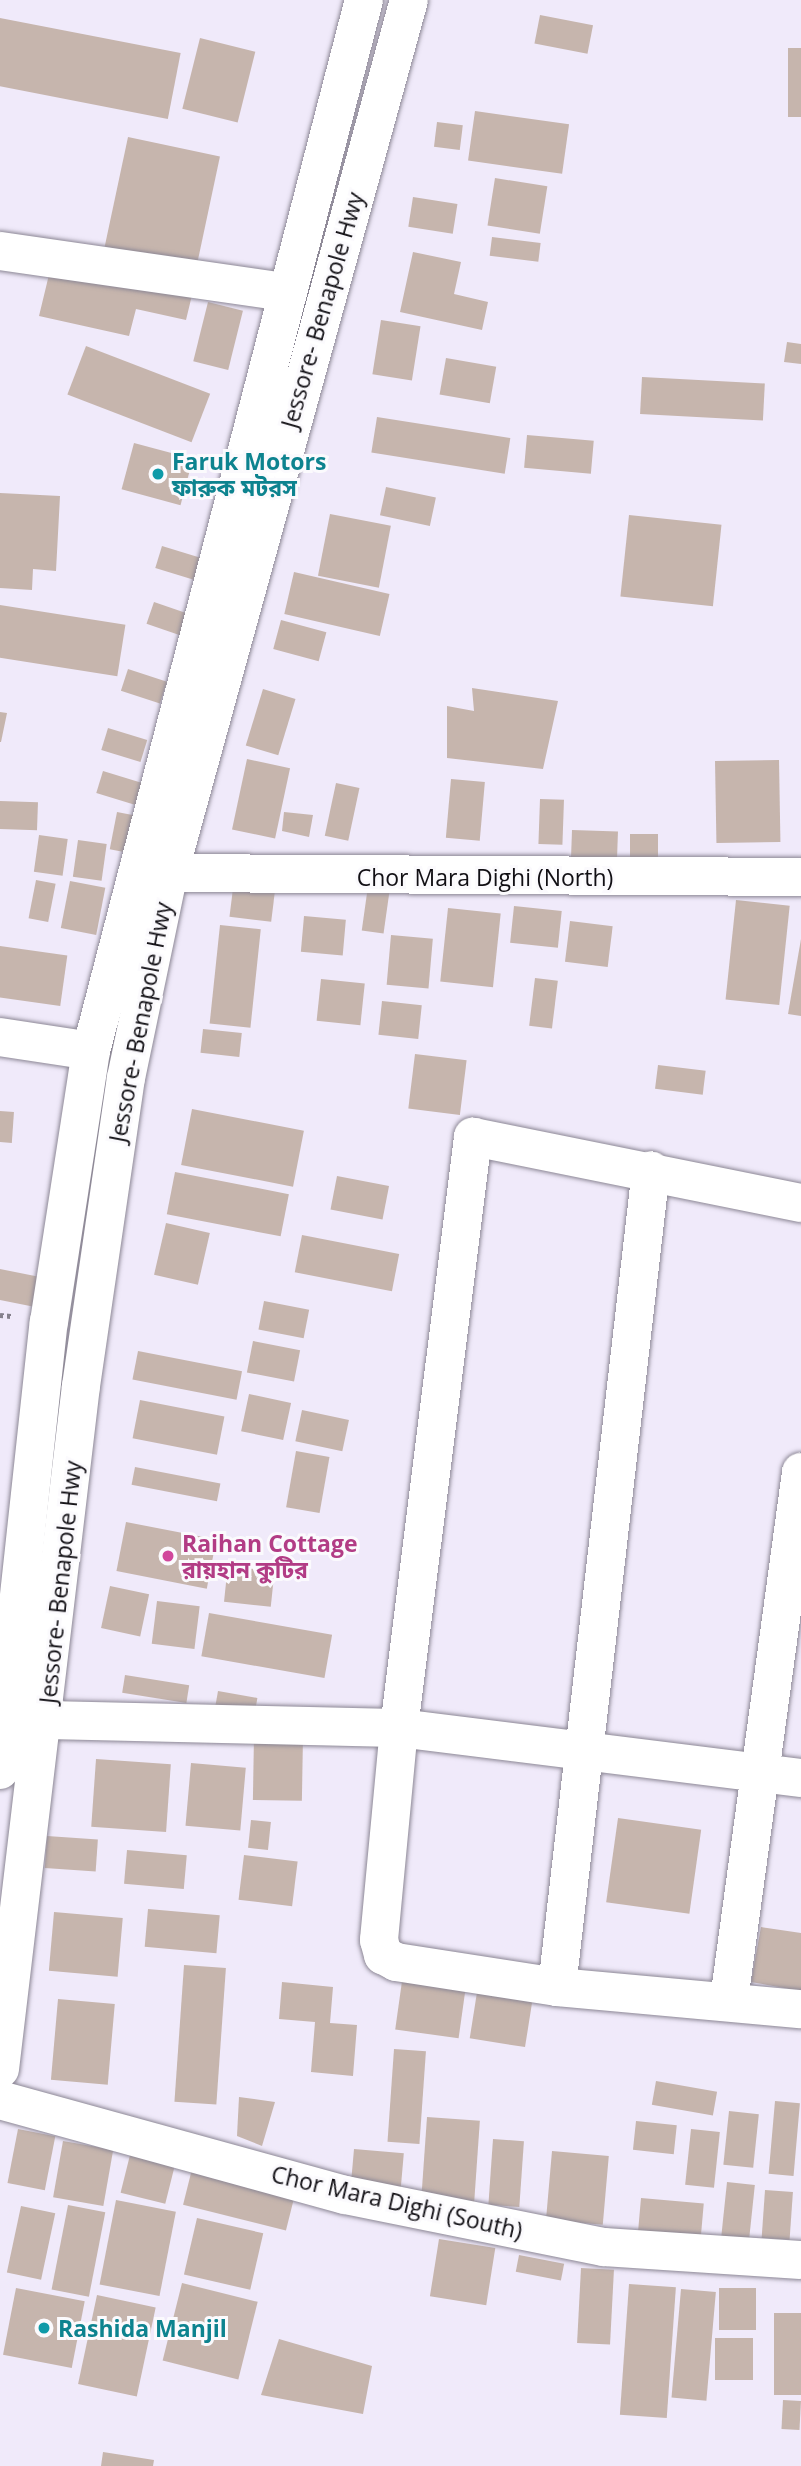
<!DOCTYPE html>
<html>
<head>
<meta charset="utf-8">
<style>
	body { margin:0 }
	#map { position:relative; width:801px; height:2466px; overflow:hidden; background:#f0eafa; font-family:"Open Sans","Noto Sans Bengali",sans-serif }
	div>[style] { position:absolute }
	[style*='--x'] { left:calc(var(--x)*1px); top:calc(var(--y)*1px); width:calc(var(--w)*1px); rotate:calc(var(--a)*1deg) }
	.building>* { inset:0; background:#c6b5ad; transform-origin:0 0 }
	.path>* { height:4.5px; margin-top:-2.25px; transform-origin:0; background:repeating-linear-gradient(90deg,#85818c 0 3.5px,transparent 0 7px) }
	.roads { filter:drop-shadow(0 0 2px #8c8795) drop-shadow(0 0 2px #8c8795) }
	.minor>* { height:38px; margin:-19px; padding:0 19px; transform-origin:19px; border-radius:19px; background:#fff }
	.highway>* { height:38px; margin:-19px; padding:0 19px; transform-origin:19px; border-radius:19px; background:#fff }
	.dots>* { width:19px; height:19px; translate:-50% -50%; box-sizing:border-box; border:4px solid #fbfafd; border-radius:50% }
	span { translate:-50% -50%; white-space:nowrap; text-align:center; line-height:1.15; -webkit-text-stroke:6px #fbfafd; paint-order:stroke }
	.street-label { font-size:23px; color:#110f14 }
	.culture-label { font-size:23px; color:#0d838f; font-weight:700 }
	.left { translate:0 -50%; text-align:left }
	.hotel-label { font-size:23px; color:#b23c85; font-weight:700 }
</style>
</head>
<body>
<div id="map">
	<div class="building">
		<div style="left:540px;top:15px;width:54px;height:29px;rotate:11deg"></div>
		<div style="left:0;top:18px;width:184px;height:67px;rotate:11deg"></div>
		<div style="left:200px;top:38px;width:57px;height:73px;rotate:14deg"></div>
		<div style="left:788px;top:48px;width:13px;height:69px"></div>
		<div style="left:475px;top:111px;width:95px;height:50px;rotate:8deg"></div>
		<div style="left:437px;top:122px;width:26px;height:25px;rotate:7deg"></div>
		<div style="left:128px;top:137px;width:94px;height:112px;rotate:12deg"></div>
		<div style="left:495px;top:178px;width:53px;height:48px;rotate:9deg"></div>
		<div style="left:413px;top:197px;width:45px;height:30px;rotate:9deg"></div>
		<div style="left:492px;top:237px;width:49px;height:19px;rotate:7deg"></div>
		<div style="clip-path:polygon(413px 252px,461px 262px,454px 294px,488px 302px,482px 330px,400px 312px)"></div>
		<div style="clip-path:polygon(53px 258px,193px 291px,186px 320px,136px 309px,129px 336px,39px 316px)"></div>
		<div style="left:208px;top:302px;width:36px;height:61px;rotate:14deg"></div>
		<div style="left:381px;top:320px;width:40px;height:55px;rotate:9deg"></div>
		<div style="clip-path:polygon(787px 342px,801px 344px,801px 364px,784px 362px)"></div>
		<div style="left:86px;top:346px;width:133px;height:52px;rotate:21deg"></div>
		<div style="left:446px;top:358px;width:51px;height:37px;rotate:10deg"></div>
		<div style="left:642px;top:377px;width:123px;height:37px;rotate:3deg"></div>
		<div style="left:377px;top:417px;width:135px;height:36px;rotate:9deg"></div>
		<div style="left:527px;top:435px;width:67px;height:33px;rotate:5deg"></div>
		<div style="left:134px;top:443px;width:61px;height:48px;rotate:15deg"></div>
		<div style="left:386px;top:487px;width:51px;height:29px;rotate:12deg"></div>
		<div style="clip-path:polygon(0 493px,60px 496px,56px 571px,33px 569px,32px 590px,0 588px)"></div>
		<div style="left:330px;top:514px;width:62px;height:63px;rotate:11deg"></div>
		<div style="left:629px;top:515px;width:93px;height:82px;rotate:6deg"></div>
		<div style="left:162px;top:546px;width:41px;height:23px;rotate:17deg"></div>
		<div style="left:294px;top:572px;width:98px;height:43px;rotate:13deg"></div>
		<div style="left:154px;top:602px;width:40px;height:23px;rotate:19deg"></div>
		<div style="left:0;top:605px;width:127px;height:52px;rotate:9deg"></div>
		<div style="left:281px;top:620px;width:47px;height:30px;rotate:15deg"></div>
		<div style="left:128px;top:669px;width:41px;height:23px;rotate:18deg"></div>
		<div style="clip-path:polygon(472px 688px,558px 701px,543px 769px,447px 758px,447px 706px,474px 711px)"></div>
		<div style="left:263px;top:689px;width:34px;height:59px;rotate:17deg"></div>
		<div style="clip-path:polygon(0 712px,7px 713px,1px 742px,0 742px)"></div>
		<div style="left:108px;top:728px;width:41px;height:23px;rotate:17deg"></div>
		<div style="left:247px;top:759px;width:44px;height:72px;rotate:12deg"></div>
		<div style="left:779px;top:760px;width:82px;height:64px;rotate:89deg"></div>
		<div style="left:103px;top:771px;width:41px;height:23px;rotate:17deg"></div>
		<div style="left:451px;top:779px;width:34px;height:59px;rotate:5deg"></div>
		<div style="left:336px;top:783px;width:24px;height:54px;rotate:12deg"></div>
		<div style="left:540px;top:799px;width:24px;height:45px;rotate:2deg"></div>
		<div style="left:0;top:801px;width:38px;height:28px;rotate:2deg"></div>
		<div style="left:117px;top:812px;width:21px;height:38px;rotate:11deg"></div>
		<div style="clip-path:polygon(284px 812px,313px 815px,309px 837px,282px 831px)"></div>
		<div style="left:572px;top:830px;width:46px;height:37px;rotate:2deg"></div>
		<div style="left:630px;top:834px;width:28px;height:36px"></div>
		<div style="left:39px;top:835px;width:29px;height:37px;rotate:8deg"></div>
		<div style="left:78px;top:840px;width:29px;height:37px;rotate:8deg"></div>
		<div style="left:369px;top:879px;width:22px;height:52px;rotate:8deg"></div>
		<div style="left:36px;top:880px;width:20px;height:39px;rotate:11deg"></div>
		<div style="left:234px;top:880px;width:42px;height:37px;rotate:7deg"></div>
		<div style="left:70px;top:881px;width:36px;height:48px;rotate:11deg"></div>
		<div style="left:736px;top:900px;width:54px;height:100px;rotate:6deg"></div>
		<div style="left:514px;top:906px;width:48px;height:37px;rotate:6deg"></div>
		<div style="left:448px;top:908px;width:53px;height:74px;rotate:6deg"></div>
		<div style="left:304px;top:916px;width:42px;height:36px;rotate:5deg"></div>
		<div style="left:570px;top:921px;width:43px;height:41px;rotate:7deg"></div>
		<div style="left:220px;top:925px;width:41px;height:99px;rotate:6deg"></div>
		<div style="left:391px;top:935px;width:42px;height:50px;rotate:5deg"></div>
		<div style="clip-path:polygon(801px 939px,801px 1016px,788px 1014px)"></div>
		<div style="left:0;top:946px;width:68px;height:51px;rotate:8deg"></div>
		<div style="left:535px;top:978px;width:23px;height:48px;rotate:7deg"></div>
		<div style="left:321px;top:979px;width:44px;height:42px;rotate:6deg"></div>
		<div style="left:382px;top:1001px;width:40px;height:34px;rotate:6deg"></div>
		<div style="left:203px;top:1029px;width:39px;height:24px;rotate:6deg"></div>
		<div style="left:415px;top:1054px;width:52px;height:55px;rotate:7deg"></div>
		<div style="left:658px;top:1065px;width:48px;height:24px;rotate:7deg"></div>
		<div style="left:192px;top:1109px;width:114px;height:57px;rotate:11deg"></div>
		<div style="left:0;top:1111px;width:14px;height:31px;rotate:4deg"></div>
		<div style="left:175px;top:1172px;width:116px;height:43px;rotate:11deg"></div>
		<div style="left:337px;top:1176px;width:53px;height:34px;rotate:11deg"></div>
		<div style="left:166px;top:1223px;width:45px;height:53px;rotate:13deg"></div>
		<div style="left:302px;top:1235px;width:99px;height:38px;rotate:11deg"></div>
		<div style="clip-path:polygon(0 1269px,40px 1277px,35px 1307px,0 1300px)"></div>
		<div style="left:264px;top:1301px;width:46px;height:29px;rotate:11deg"></div>
		<div style="left:253px;top:1341px;width:48px;height:32px;rotate:11deg"></div>
		<div style="left:138px;top:1351px;width:106px;height:29px;rotate:11deg"></div>
		<div style="left:249px;top:1394px;width:43px;height:38px;rotate:12deg"></div>
		<div style="left:140px;top:1400px;width:86px;height:39px;rotate:11deg"></div>
		<div style="left:302px;top:1410px;width:48px;height:32px;rotate:12deg"></div>
		<div style="left:296px;top:1451px;width:34px;height:57px;rotate:10deg"></div>
		<div style="left:135px;top:1467px;width:87px;height:18px;rotate:11deg"></div>
		<div style="left:126px;top:1522px;width:92px;height:50px;rotate:11deg"></div>
		<div style="left:228px;top:1564px;width:47px;height:38px;rotate:6deg"></div>
		<div style="left:110px;top:1586px;width:40px;height:43px;rotate:12deg"></div>
		<div style="left:157px;top:1601px;width:43px;height:43px;rotate:7deg"></div>
		<div style="left:209px;top:1613px;width:125px;height:44px;rotate:10deg"></div>
		<div style="left:125px;top:1675px;width:65px;height:18px;rotate:9deg"></div>
		<div style="left:218px;top:1691px;width:40px;height:18px;rotate:10deg"></div>
		<div style="left:254px;top:1736px;width:49px;height:64px;rotate:1deg"></div>
		<div style="left:96px;top:1759px;width:75px;height:68px;rotate:4deg"></div>
		<div style="left:191px;top:1763px;width:55px;height:63px;rotate:5deg"></div>
		<div style="left:618px;top:1818px;width:84px;height:85px;rotate:8deg"></div>
		<div style="left:251px;top:1820px;width:20px;height:28px;rotate:6deg"></div>
		<div style="left:47px;top:1836px;width:51px;height:32px;rotate:4deg"></div>
		<div style="left:127px;top:1850px;width:60px;height:34px;rotate:5deg"></div>
		<div style="left:244px;top:1855px;width:54px;height:45px;rotate:7deg"></div>
		<div style="left:148px;top:1909px;width:72px;height:38px;rotate:5deg"></div>
		<div style="left:54px;top:1912px;width:69px;height:59px;rotate:5deg"></div>
		<div style="clip-path:polygon(761px 1927px,801px 1933px,801px 1991px,751px 1982px)"></div>
		<div style="left:184px;top:1965px;width:42px;height:137px;rotate:4deg"></div>
		<div style="left:403px;top:1974px;width:64px;height:56px;rotate:8deg"></div>
		<div style="clip-path:polygon(282px 1982px,333px 1987px,330px 2023px,357px 2025px,353px 2076px,311px 2072px,315px 2022px,279px 2019px)"></div>
		<div style="left:478px;top:1986px;width:56px;height:53px;rotate:9deg"></div>
		<div style="left:58px;top:1999px;width:57px;height:81px;rotate:5deg"></div>
		<div style="left:394px;top:2049px;width:32px;height:93px;rotate:4deg"></div>
		<div style="left:656px;top:2081px;width:62px;height:24px;rotate:10deg"></div>
		<div style="clip-path:polygon(239px 2097px,275px 2102px,262px 2146px,237px 2136px)"></div>
		<div style="left:775px;top:2101px;width:25px;height:73px;rotate:5deg"></div>
		<div style="left:729px;top:2111px;width:30px;height:54px;rotate:6deg"></div>
		<div style="left:427px;top:2117px;width:53px;height:82px;rotate:4deg"></div>
		<div style="left:636px;top:2121px;width:41px;height:29px;rotate:6deg"></div>
		<div style="left:18px;top:2129px;width:38px;height:55px;rotate:11deg"></div>
		<div style="left:691px;top:2129px;width:29px;height:56px;rotate:6deg"></div>
		<div style="left:493px;top:2139px;width:31px;height:66px;rotate:4deg"></div>
		<div style="left:63px;top:2141px;width:51px;height:57px;rotate:10deg"></div>
		<div style="left:354px;top:2149px;width:50px;height:36px;rotate:5deg"></div>
		<div style="left:131px;top:2151px;width:46px;height:43px;rotate:14deg"></div>
		<div style="left:552px;top:2151px;width:57px;height:69px;rotate:5deg"></div>
		<div style="left:193px;top:2165px;width:106px;height:41px;rotate:14deg"></div>
		<div style="left:727px;top:2182px;width:28px;height:57px;rotate:6deg"></div>
		<div style="left:765px;top:2190px;width:28px;height:48px;rotate:4deg"></div>
		<div style="left:641px;top:2198px;width:63px;height:34px;rotate:5deg"></div>
		<div style="left:116px;top:2200px;width:61px;height:86px;rotate:11deg"></div>
		<div style="left:68px;top:2205px;width:38px;height:86px;rotate:11deg"></div>
		<div style="left:21px;top:2206px;width:35px;height:68px;rotate:12deg"></div>
		<div style="left:197px;top:2218px;width:68px;height:58px;rotate:13deg"></div>
		<div style="left:439px;top:2239px;width:57px;height:58px;rotate:9deg"></div>
		<div style="left:519px;top:2255px;width:46px;height:17px;rotate:11deg"></div>
		<div style="left:581px;top:2268px;width:33px;height:75px;rotate:3deg"></div>
		<div style="left:182px;top:2283px;width:78px;height:80px;rotate:14deg"></div>
		<div style="left:629px;top:2284px;width:47px;height:131px;rotate:4deg"></div>
		<div style="left:16px;top:2288px;width:70px;height:68px;rotate:11deg"></div>
		<div style="left:756px;top:2288px;width:42px;height:37px;rotate:90deg"></div>
		<div style="left:681px;top:2289px;width:35px;height:109px;rotate:5deg"></div>
		<div style="left:97px;top:2295px;width:60px;height:91px;rotate:12deg"></div>
		<div style="left:774px;top:2313px;width:27px;height:82px"></div>
		<div style="left:715px;top:2338px;width:38px;height:42px"></div>
		<div style="clip-path:polygon(279px 2339px,372px 2366px,363px 2414px,261px 2395px)"></div>
		<div style="left:783px;top:2400px;width:18px;height:29px;rotate:3deg"></div>
		<div style="clip-path:polygon(103px 2452px,154px 2460px,153px 2466px,101px 2466px)"></div>
	</div>
	<div class="path">
		<div style="--x:0;--y:1315;--w:11;--a:5"></div>
	</div>
	<div class="roads">
		<div class="minor">
			<div style="--x:0;--y:251;--w:288;--a:8.2"></div>
			<div style="--x:169;--y:873;--w:632;--a:0.36"></div>
			<div style="--x:0;--y:1037;--w:92;--a:8.7"></div>
			<div style="--x:45;--y:1720;--w:354;--a:1.3"></div>
			<div style="--x:399;--y:1728;--w:596;--a:-82.86"></div>
			<div style="--x:473;--y:1137;--w:335;--a:11.4"></div>
			<div style="--x:801;--y:1778;--w:405;--a:-172.9"></div>
			<div style="--x:399;--y:1728;--w:213;--a:95.4"></div>
			<div style="--x:379;--y:1940;--w:16;--a:75"></div>
			<div style="--x:383;--y:1955;--w:15;--a:28"></div>
			<div style="--x:396;--y:1962;--w:163;--a:8.8"></div>
			<div style="--x:557;--y:1987;--w:245;--a:5.2"></div>
			<div style="--x:557;--y:1987;--w:822;--a:-83.44"></div>
			<div style="--x:729;--y:2000;--w:533;--a:-82.23"></div>
			<div style="--x:0;--y:2100;--w:358;--a:15.4"></div>
			<div style="--x:345;--y:2195;--w:264;--a:11.4"></div>
			<div style="--x:604;--y:2247;--w:197;--a:3.8"></div>
		</div>
		<div class="highway">
			<div style="--x:0;--y:1770;--w:451;--a:-83.8"></div>
			<div style="--x:49;--y:1322;--w:274;--a:-81.2"></div>
			<div style="--x:91;--y:1051;--w:1086;--a:-75.44"></div>
			<div style="--x:0;--y:2069;--w:688;--a:-83.24"></div>
			<div style="--x:81;--y:1386;--w:311;--a:-81.7"></div>
			<div style="--x:126;--y:1078;--w:209;--a:-78.2"></div>
			<div style="--x:169;--y:873;--w:905;--a:-74.63"></div>
		</div>
	</div>
	<div class="dots">
		<div style="left:158px;top:474px;background:#0f9aa8"></div>
		<div style="left:168px;top:1556px;background:#d1479c"></div>
		<div style="left:44px;top:2328px;background:#0f9aa8"></div>
	</div>
	<div class="street-label">
		<span style="left:322px;top:310px;rotate:-74deg">Jessore- Benapole Hwy</span>
		<span style="left:485px;top:877px">Chor Mara Dighi (North)</span>
		<span style="left:140px;top:1022px;rotate:-79deg">Jessore- Benapole Hwy</span>
		<span style="left:60px;top:1582px;rotate:-84deg">Jessore- Benapole Hwy</span>
		<span style="left:397px;top:2202px;rotate:13deg">Chor Mara Dighi (South)</span>
	</div>
	<div class="culture-label">
		<span class="left" style="left:172px;top:474px">Faruk Motors<br>ফারুক মটরস</span>
		<span class="left" style="left:58px;top:2328px">Rashida Manjil</span>
	</div>
	<div class="hotel-label">
		<span class="left" style="left:182px;top:1556px">Raihan Cottage<br>রায়হান কুটির</span>
	</div>
</div>
</body>
</html>
